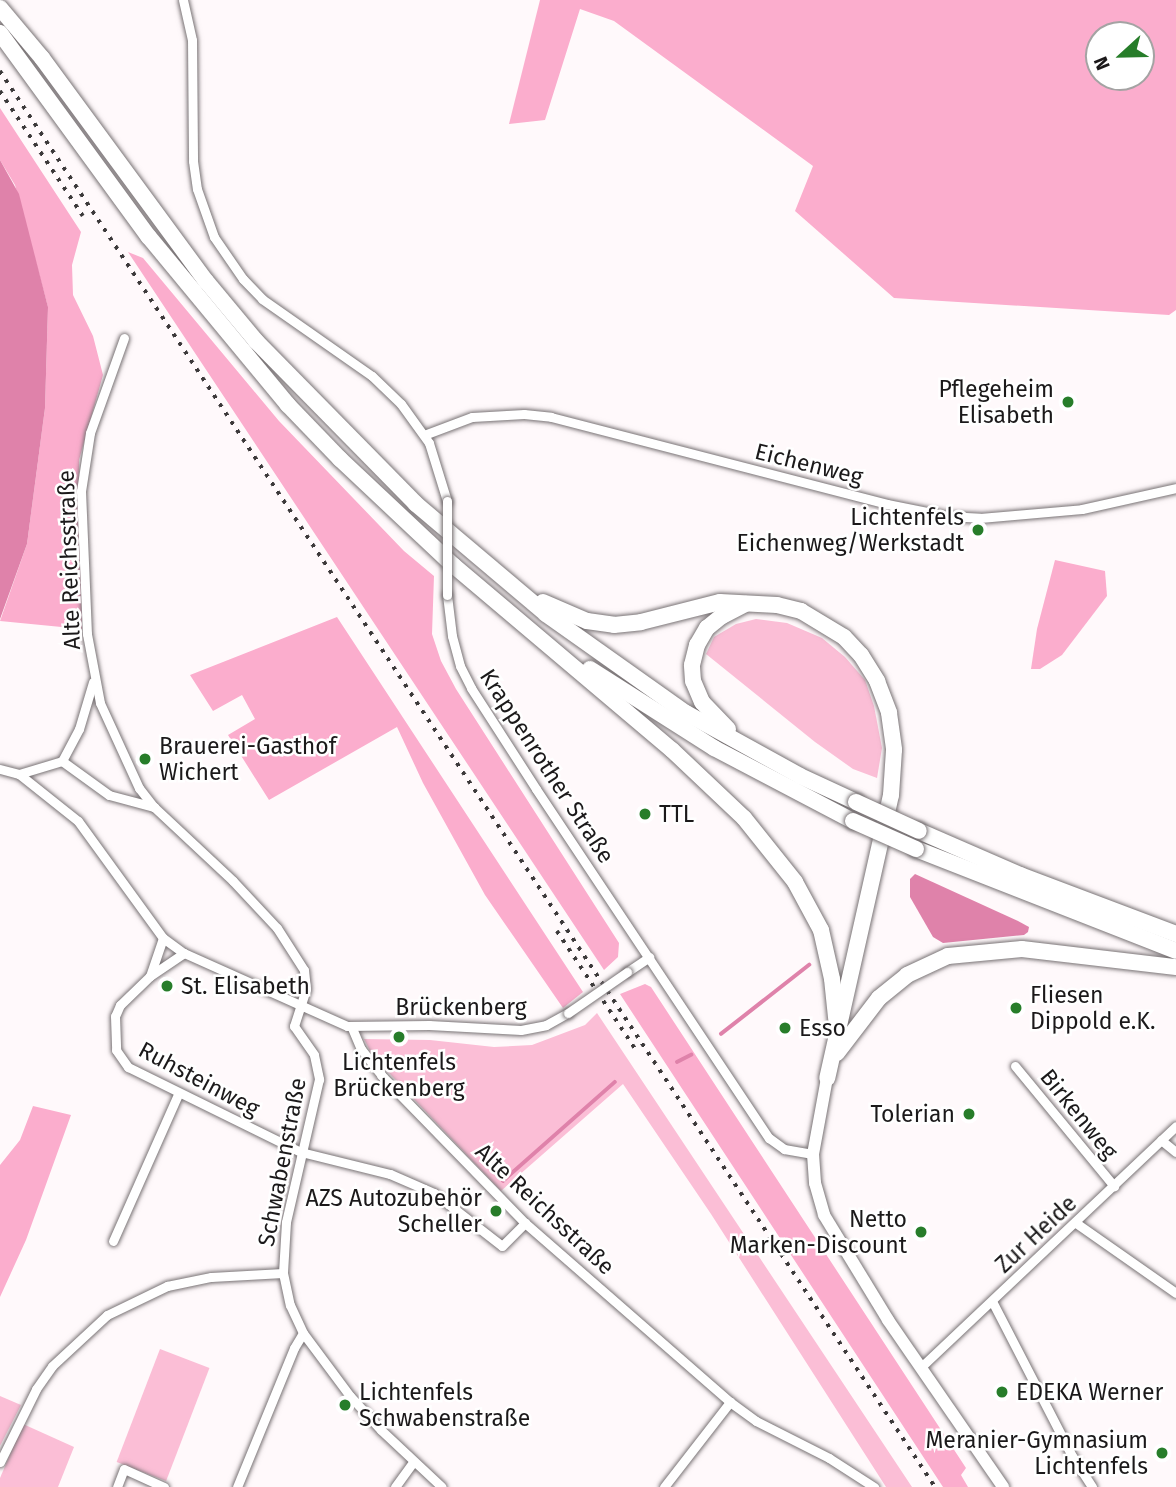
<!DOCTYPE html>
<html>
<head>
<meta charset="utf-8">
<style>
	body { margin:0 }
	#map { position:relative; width:1176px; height:1487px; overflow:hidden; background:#fff9fb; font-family:"Fira Sans",sans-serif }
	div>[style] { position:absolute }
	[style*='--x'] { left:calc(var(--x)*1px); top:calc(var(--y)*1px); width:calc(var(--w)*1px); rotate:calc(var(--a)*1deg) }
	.green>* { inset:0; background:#fbbed6; transform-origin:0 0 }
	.forest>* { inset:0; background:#fbadcd }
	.water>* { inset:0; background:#df82aa }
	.stream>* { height:3.5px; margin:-1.75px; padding:0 1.75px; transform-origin:1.75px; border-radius:1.75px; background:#df82aa }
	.roads { filter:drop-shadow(0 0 2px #797375) drop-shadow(0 0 2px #797375) }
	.street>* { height:9px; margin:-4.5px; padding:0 4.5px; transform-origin:4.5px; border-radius:4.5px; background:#fff }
	.secondary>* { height:12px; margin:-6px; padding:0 6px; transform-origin:6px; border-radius:6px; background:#fff }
	.highway>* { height:16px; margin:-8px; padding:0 8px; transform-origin:8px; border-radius:8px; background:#fff }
	.rail>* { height:3.5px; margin-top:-1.75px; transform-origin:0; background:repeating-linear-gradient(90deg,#3c393a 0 3.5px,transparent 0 10.5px) }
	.bridges { filter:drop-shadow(0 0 2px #797375) drop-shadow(0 0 2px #797375) }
	.street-bridge>* { height:9px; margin:-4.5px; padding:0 4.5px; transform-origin:4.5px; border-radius:4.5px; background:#fff }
	.highway-bridge>* { height:16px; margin:-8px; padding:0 8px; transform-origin:8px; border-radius:8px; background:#fff }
	.dots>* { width:19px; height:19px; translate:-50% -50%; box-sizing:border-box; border:4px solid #fff; border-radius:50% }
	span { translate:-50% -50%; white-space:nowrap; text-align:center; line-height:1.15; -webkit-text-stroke:5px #fff; paint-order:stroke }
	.poi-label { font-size:23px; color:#1b191a }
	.right { translate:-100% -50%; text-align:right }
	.left { translate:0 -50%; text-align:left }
	.street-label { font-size:23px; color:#1b191a }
	.north { position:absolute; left:1085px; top:21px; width:70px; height:70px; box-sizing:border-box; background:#fff; border:2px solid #a4a3a3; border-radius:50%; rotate:248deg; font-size:19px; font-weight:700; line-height:28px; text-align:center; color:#1b191a }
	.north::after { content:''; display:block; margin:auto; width:24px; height:32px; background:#277d2a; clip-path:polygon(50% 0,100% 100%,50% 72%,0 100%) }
</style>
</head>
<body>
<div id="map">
	<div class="green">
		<div style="clip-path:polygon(756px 619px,787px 623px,822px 638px,845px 657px,865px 680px,874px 706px,882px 748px,877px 778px,853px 769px,815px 742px,706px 654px,714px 637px,736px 624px)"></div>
		<div style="clip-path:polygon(597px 1013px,912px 1487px,886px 1487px,711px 1214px,623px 1084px,501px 1191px,372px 1055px,364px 1039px,430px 1040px,494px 1047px,532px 1045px,585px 1025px)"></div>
		<div style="left:160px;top:1349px;width:53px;height:121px;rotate:21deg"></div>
		<div style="clip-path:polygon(0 1396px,21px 1405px,0 1446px)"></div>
		<div style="clip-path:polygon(23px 1424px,74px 1447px,58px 1487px,0 1487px,0 1478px)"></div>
	</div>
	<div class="forest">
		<div style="clip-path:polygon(evenodd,540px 0,1176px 0,1176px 310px,1169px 315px,894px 298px,795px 211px,813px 166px,614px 21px,580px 9px,545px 120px,509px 124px,540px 0,1099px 35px,1141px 35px,1141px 77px,1099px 77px,1099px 35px)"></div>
		<div style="clip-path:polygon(0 108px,81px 232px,72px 265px,73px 295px,93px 336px,103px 375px,79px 460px,82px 629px,0 621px,27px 544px,45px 408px,48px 307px,15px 185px,0 160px)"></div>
		<div style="clip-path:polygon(128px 252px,143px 258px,279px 421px,404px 551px,434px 576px,432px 634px,441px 661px,456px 689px,619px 943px,618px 957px,604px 970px)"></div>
		<div style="clip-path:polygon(1055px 560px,1105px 571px,1107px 596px,1062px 655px,1040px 669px,1031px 669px,1037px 629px)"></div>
		<div style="clip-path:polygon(337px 617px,583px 992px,563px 1008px,485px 895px,423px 783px,397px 727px,269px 800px,228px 735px,255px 719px,242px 695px,213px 711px,190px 675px)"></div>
		<div style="clip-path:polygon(645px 984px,651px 987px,966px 1468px,961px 1475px,968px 1487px,943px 1487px,620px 994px)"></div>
		<div style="clip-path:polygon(33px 1106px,71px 1115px,26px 1240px,0 1297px,0 1165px,20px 1140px)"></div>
	</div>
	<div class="water">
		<div style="clip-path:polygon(0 160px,19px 194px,48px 307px,45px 408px,27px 544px,0 619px)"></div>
		<div style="clip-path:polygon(915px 874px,1018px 921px,1029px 927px,1028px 932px,1024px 935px,943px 943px,933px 937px,910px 897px,910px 879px)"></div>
	</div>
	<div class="stream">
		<div style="--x:721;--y:1034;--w:112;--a:-38.1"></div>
		<div style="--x:677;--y:1062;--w:16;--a:-27"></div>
		<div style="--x:503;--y:1181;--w:149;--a:-41.5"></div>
	</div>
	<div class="roads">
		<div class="street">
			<div style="--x:183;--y:0;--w:41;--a:77.3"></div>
			<div style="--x:192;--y:40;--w:121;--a:89.5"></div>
			<div style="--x:193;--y:161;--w:28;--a:82"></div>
			<div style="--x:197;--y:189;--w:51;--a:70.5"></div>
			<div style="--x:214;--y:237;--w:51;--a:55.4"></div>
			<div style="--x:243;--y:279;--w:28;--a:46"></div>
			<div style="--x:262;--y:299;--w:134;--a:35"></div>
			<div style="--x:372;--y:376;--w:40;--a:44"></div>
			<div style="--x:401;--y:404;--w:48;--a:54.3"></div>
			<div style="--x:429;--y:443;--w:61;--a:72.8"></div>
			<div style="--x:124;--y:338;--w:101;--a:109.7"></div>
			<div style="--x:90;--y:433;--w:59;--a:98.8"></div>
			<div style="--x:81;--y:491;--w:143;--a:87.6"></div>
			<div style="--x:87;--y:634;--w:70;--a:79.3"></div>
			<div style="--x:100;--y:703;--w:94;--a:65.4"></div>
			<div style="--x:139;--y:788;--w:24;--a:52"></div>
			<div style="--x:154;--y:807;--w:108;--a:43.1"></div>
			<div style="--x:233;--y:881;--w:64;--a:46.9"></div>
			<div style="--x:277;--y:928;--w:50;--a:57.3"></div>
			<div style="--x:304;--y:970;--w:19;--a:84"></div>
			<div style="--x:306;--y:989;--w:39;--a:108"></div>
			<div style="--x:294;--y:1026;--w:35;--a:55"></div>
			<div style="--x:314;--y:1055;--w:25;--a:78"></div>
			<div style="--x:319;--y:1079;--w:147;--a:103"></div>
			<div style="--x:286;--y:1222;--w:51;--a:93.4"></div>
			<div style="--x:283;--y:1273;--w:33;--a:78"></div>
			<div style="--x:290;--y:1305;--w:31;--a:65"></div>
			<div style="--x:303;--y:1333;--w:79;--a:53.3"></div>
			<div style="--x:350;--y:1396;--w:46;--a:47.6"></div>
			<div style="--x:381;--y:1430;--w:83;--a:43.1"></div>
			<div style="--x:424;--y:435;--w:51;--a:-20.6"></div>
			<div style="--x:472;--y:417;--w:52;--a:-3.3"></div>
			<div style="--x:524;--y:414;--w:27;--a:6"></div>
			<div style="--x:551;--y:417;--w:347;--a:14.5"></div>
			<div style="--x:887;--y:504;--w:61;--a:11.3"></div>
			<div style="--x:947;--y:516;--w:33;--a:3"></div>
			<div style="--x:980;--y:518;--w:102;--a:-5"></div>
			<div style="--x:1082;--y:509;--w:96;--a:-12.6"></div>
			<div style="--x:447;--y:595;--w:41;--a:83"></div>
			<div style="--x:452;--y:636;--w:31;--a:75"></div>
			<div style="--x:460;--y:666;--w:25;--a:63"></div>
			<div style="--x:471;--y:688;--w:120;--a:57.2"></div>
			<div style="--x:536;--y:789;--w:420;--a:56.3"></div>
			<div style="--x:769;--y:1138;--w:19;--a:36"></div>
			<div style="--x:784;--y:1149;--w:29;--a:10"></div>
			<div style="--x:62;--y:761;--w:58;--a:35.9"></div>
			<div style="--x:109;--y:795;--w:47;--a:14.9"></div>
			<div style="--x:62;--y:761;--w:36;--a:-62"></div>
			<div style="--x:79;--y:729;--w:49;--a:-73.4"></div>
			<div style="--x:0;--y:769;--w:20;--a:15"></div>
			<div style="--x:19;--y:774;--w:75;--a:38.5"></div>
			<div style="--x:78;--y:821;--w:145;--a:54"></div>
			<div style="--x:163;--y:938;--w:26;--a:36"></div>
			<div style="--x:184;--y:953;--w:179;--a:24.1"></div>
			<div style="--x:347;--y:1026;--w:82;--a:-0.7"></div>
			<div style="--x:429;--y:1025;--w:92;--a:3.1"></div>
			<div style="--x:521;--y:1030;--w:25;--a:-11"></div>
			<div style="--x:546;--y:1025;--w:25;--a:-29"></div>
			<div style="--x:19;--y:774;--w:45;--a:-16.8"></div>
			<div style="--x:163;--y:938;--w:40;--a:108.9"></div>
			<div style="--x:150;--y:976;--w:42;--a:136"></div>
			<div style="--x:120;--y:1005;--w:12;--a:114"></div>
			<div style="--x:115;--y:1016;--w:34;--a:88"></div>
			<div style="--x:116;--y:1050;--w:21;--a:55"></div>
			<div style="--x:128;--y:1067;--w:193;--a:26.2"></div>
			<div style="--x:301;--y:1152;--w:92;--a:13.9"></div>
			<div style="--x:390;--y:1174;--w:48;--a:23.4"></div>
			<div style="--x:434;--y:1193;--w:86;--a:37.9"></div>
			<div style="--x:502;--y:1246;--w:33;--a:-45"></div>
			<div style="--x:627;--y:972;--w:27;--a:-34"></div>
			<div style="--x:150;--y:976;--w:41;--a:-34.1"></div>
			<div style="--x:352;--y:1028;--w:23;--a:67"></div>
			<div style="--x:361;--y:1049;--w:33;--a:52"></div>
			<div style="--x:381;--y:1075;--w:206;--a:45.8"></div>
			<div style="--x:525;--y:1223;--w:272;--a:41.1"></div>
			<div style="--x:730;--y:1402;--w:32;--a:36"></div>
			<div style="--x:756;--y:1421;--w:82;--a:26.9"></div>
			<div style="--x:829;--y:1458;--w:54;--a:32.8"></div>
			<div style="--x:1015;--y:1066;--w:156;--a:50.5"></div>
			<div style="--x:1161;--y:1140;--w:19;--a:39"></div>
			<div style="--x:1076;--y:1223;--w:122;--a:35"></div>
			<div style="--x:113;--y:1241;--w:161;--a:-66.1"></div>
			<div style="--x:992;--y:1301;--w:174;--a:62.7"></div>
			<div style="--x:1072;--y:1456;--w:37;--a:57"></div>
			<div style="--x:920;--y:1368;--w:352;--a:-43.4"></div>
			<div style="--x:0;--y:1462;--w:81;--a:-63.7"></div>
			<div style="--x:36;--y:1389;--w:28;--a:-55"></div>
			<div style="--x:52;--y:1366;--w:75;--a:-42.8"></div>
			<div style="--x:107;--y:1315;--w:67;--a:-25.8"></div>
			<div style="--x:167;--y:1286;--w:45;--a:-11.6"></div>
			<div style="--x:211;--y:1277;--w:72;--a:-3.2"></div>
			<div style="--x:117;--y:1487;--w:19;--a:-69"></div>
			<div style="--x:124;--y:1469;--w:44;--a:24.2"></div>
			<div style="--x:237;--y:1487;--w:150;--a:-67.7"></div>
			<div style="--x:294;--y:1348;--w:17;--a:-59"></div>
			<div style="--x:395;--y:1487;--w:31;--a:-54"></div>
			<div style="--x:664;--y:1487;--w:108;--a:-52.2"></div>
		</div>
		<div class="secondary">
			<div style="--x:827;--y:1078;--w:77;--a:100.4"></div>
			<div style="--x:813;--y:1154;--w:29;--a:86"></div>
			<div style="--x:815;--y:1183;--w:33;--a:74"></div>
			<div style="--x:824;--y:1215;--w:123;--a:58.6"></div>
			<div style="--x:888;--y:1320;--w:203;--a:55.4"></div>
		</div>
		<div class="highway">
			<div style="--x:0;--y:8;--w:65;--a:50"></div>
			<div style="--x:42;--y:58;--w:277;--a:53.7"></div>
			<div style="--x:206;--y:281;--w:78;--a:50.2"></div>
			<div style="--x:256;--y:341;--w:228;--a:45.5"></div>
			<div style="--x:416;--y:504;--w:170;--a:40.2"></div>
			<div style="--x:546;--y:614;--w:171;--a:35.3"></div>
			<div style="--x:686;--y:713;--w:130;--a:28.9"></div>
			<div style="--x:800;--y:776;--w:62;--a:24.9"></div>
			<div style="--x:0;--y:33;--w:253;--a:53.9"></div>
			<div style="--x:149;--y:237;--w:218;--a:50.4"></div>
			<div style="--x:288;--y:405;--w:75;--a:46.1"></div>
			<div style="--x:340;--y:459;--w:155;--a:43.2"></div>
			<div style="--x:453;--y:565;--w:287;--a:40.2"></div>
			<div style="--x:672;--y:750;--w:99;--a:43.4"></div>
			<div style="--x:744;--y:818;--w:82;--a:51.4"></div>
			<div style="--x:795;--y:882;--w:55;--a:61.6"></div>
			<div style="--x:821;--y:930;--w:50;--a:77.3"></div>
			<div style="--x:832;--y:979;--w:57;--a:84"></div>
			<div style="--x:543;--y:602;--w:48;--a:23.4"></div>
			<div style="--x:587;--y:621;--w:27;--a:8"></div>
			<div style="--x:614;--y:625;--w:27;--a:-6"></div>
			<div style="--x:641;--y:622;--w:81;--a:-14.2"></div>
			<div style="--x:720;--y:602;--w:57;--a:3"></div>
			<div style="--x:777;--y:605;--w:25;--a:14"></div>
			<div style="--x:801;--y:611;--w:50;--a:31.2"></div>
			<div style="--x:844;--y:637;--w:25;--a:47"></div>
			<div style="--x:861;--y:655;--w:31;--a:58"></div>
			<div style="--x:877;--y:681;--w:34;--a:69"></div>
			<div style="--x:889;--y:713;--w:37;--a:82"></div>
			<div style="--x:894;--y:750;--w:45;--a:93.8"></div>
			<div style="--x:891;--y:795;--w:290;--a:102.7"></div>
			<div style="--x:590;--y:669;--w:147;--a:32.5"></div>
			<div style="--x:714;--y:748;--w:157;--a:27.7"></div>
			<div style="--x:728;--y:729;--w:37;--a:-134"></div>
			<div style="--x:702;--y:702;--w:23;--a:-113"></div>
			<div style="--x:693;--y:681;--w:16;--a:-94"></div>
			<div style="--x:692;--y:665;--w:21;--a:-76"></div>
			<div style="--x:697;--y:645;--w:20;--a:-60"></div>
			<div style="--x:707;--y:628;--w:19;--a:-39"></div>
			<div style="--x:722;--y:616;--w:27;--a:-27"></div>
			<div style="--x:919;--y:831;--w:110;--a:23.5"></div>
			<div style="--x:1020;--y:875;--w:167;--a:20.7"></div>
			<div style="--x:916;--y:849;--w:279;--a:21.4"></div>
			<div style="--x:837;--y:1053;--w:69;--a:-52.6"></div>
			<div style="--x:879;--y:998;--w:36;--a:-39"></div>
			<div style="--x:907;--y:975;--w:45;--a:-24.9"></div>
			<div style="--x:948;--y:956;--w:74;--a:-5.4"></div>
			<div style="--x:1022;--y:949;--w:155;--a:6.7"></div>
		</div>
	</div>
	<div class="rail">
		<div style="--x:0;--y:71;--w:1697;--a:56.56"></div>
		<div style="--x:0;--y:91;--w:150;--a:56.4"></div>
		<div style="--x:557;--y:931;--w:146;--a:56.4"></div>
	</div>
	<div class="bridges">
		<div class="street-bridge">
			<div style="--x:447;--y:501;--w:94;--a:90"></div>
			<div style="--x:568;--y:1013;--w:72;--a:-34.8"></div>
		</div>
		<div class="highway-bridge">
			<div style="--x:856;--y:802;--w:69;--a:24.7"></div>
			<div style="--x:853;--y:821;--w:69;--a:24"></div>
		</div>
	</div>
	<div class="dots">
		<div style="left:1068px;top:402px;background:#277d2a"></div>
		<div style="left:978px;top:530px;background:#277d2a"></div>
		<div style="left:145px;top:759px;background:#277d2a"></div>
		<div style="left:645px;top:814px;background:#277d2a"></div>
		<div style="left:167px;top:986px;background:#277d2a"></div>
		<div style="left:1016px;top:1008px;background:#277d2a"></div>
		<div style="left:785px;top:1028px;background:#277d2a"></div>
		<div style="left:399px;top:1037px;background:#277d2a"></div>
		<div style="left:969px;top:1114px;background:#277d2a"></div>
		<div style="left:496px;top:1211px;background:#277d2a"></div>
		<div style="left:921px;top:1232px;background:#277d2a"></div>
		<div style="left:1002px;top:1392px;background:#277d2a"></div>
		<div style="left:345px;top:1405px;background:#277d2a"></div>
		<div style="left:1162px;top:1453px;background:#277d2a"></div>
	</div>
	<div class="poi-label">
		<span class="right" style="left:1054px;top:402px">Pflegeheim<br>Elisabeth</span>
		<span class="right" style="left:964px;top:530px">Lichtenfels<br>Eichenweg/Werkstadt</span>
		<span class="left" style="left:159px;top:759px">Brauerei-Gasthof<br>Wichert</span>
		<span class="left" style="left:659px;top:814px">TTL</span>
		<span class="left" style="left:181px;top:986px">St. Elisabeth</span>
		<span class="left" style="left:1030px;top:1008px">Fliesen<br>Dippold e.K.</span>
		<span class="left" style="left:799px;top:1028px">Esso</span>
		<span style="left:399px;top:1075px">Lichtenfels<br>Brückenberg</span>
		<span class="right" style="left:955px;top:1114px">Tolerian</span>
		<span class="right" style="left:482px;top:1211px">AZS Autozubehör<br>Scheller</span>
		<span class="right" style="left:907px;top:1232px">Netto<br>Marken-Discount</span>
		<span class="left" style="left:359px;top:1405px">Lichtenfels<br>Schwabenstraße</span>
		<span class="left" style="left:1016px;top:1392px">EDEKA Werner</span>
		<span class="right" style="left:1148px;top:1453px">Meranier-Gymnasium<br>Lichtenfels</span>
	</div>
	<div class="street-label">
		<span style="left:809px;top:464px;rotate:14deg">Eichenweg</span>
		<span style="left:69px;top:560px;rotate:-92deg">Alte Reichsstraße</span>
		<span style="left:547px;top:766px;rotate:57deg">Krappenrother Straße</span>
		<span style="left:461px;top:1007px">Brückenberg</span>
		<span style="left:199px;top:1079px;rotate:28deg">Ruhsteinweg</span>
		<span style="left:1079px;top:1114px;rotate:51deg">Birkenweg</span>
		<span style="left:282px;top:1162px;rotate:-79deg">Schwabenstraße</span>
		<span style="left:545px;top:1209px;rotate:43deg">Alte Reichsstraße</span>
		<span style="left:1036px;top:1234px;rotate:-43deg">Zur Heide</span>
	</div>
	<div class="north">N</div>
</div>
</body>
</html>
